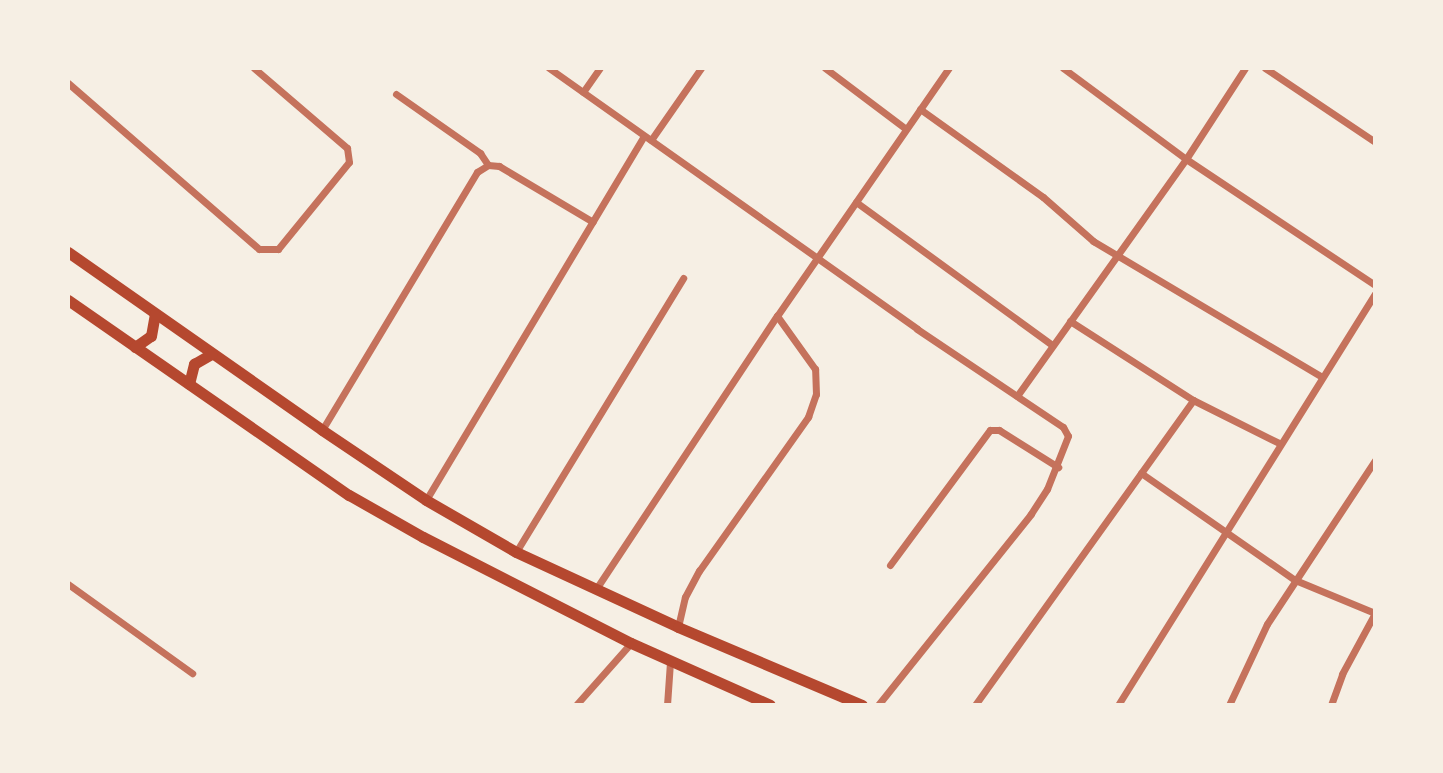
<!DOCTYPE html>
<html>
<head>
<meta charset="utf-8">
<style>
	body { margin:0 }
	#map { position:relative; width:1443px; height:773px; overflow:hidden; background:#f6efe4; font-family:Roboto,sans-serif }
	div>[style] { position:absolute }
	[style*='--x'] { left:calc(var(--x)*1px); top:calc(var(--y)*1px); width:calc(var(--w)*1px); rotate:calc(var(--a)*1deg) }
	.minor>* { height:7px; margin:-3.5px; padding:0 3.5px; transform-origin:3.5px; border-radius:3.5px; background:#c5725c }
	.primary>* { height:11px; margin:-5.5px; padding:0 5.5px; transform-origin:5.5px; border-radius:5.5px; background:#b5482f }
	span { translate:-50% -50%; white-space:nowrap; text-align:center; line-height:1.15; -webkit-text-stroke:8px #f6efe4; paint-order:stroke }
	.frame { position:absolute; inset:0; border:70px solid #f6efe4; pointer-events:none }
</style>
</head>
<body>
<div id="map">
	<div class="minor">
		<div style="--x:549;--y:68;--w:451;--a:35.3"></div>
		<div style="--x:917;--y:329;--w:176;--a:33.9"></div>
		<div style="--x:1063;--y:427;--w:10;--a:61"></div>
		<div style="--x:1068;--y:436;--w:57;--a:111.6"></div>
		<div style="--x:1047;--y:489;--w:30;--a:123"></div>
		<div style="--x:1031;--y:514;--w:245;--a:128.7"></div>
		<div style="--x:825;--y:68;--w:101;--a:37"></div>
		<div style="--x:1063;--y:68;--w:153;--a:36.5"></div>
		<div style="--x:1186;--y:159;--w:227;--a:33.7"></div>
		<div style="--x:1265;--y:68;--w:133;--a:33.9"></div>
		<div style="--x:68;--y:83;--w:253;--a:41"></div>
		<div style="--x:259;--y:249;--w:19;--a:0"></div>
		<div style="--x:278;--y:249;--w:112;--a:-50.8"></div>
		<div style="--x:349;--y:162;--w:14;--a:-98"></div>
		<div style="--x:347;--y:148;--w:123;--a:-139.3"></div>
		<div style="--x:583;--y:92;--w:29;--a:-55"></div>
		<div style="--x:396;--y:94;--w:103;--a:35.1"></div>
		<div style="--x:480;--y:153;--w:14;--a:56"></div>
		<div style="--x:920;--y:109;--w:151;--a:35.6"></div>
		<div style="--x:1043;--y:197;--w:67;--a:41.3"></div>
		<div style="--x:1093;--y:241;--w:266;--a:30.7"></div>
		<div style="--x:651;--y:140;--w:88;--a:-55.2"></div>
		<div style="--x:856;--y:202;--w:243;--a:36.1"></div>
		<div style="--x:1070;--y:321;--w:146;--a:32.7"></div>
		<div style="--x:1193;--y:400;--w:96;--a:26.6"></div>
		<div style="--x:1017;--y:396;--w:291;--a:-54.5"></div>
		<div style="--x:1186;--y:159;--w:108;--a:-57"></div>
		<div style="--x:322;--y:430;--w:301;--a:-59"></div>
		<div style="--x:477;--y:172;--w:13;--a:-32"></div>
		<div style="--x:488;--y:165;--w:11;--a:5"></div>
		<div style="--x:499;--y:166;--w:109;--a:30.8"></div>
		<div style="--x:1141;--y:473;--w:188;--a:34.8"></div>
		<div style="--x:1295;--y:580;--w:87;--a:22.4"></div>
		<div style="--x:426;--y:500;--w:424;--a:-59.1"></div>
		<div style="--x:516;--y:552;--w:321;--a:-58.6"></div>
		<div style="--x:890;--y:565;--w:168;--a:-53.5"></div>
		<div style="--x:990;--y:430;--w:9;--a:0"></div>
		<div style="--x:999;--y:430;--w:70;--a:32.1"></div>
		<div style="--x:68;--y:584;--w:153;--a:35.7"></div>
		<div style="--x:596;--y:589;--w:328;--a:-56.5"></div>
		<div style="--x:777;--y:316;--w:302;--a:-55.3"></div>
		<div style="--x:678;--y:627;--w:31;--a:-77"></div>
		<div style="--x:685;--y:597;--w:30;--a:-62"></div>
		<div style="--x:699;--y:571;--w:189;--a:-54.7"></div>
		<div style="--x:808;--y:417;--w:24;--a:-71"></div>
		<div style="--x:816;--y:394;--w:25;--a:-92"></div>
		<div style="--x:815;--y:369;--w:65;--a:-125.6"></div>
		<div style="--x:576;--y:705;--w:83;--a:-48.4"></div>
		<div style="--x:667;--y:705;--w:43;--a:-86"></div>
		<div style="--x:975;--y:705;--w:375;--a:-54.4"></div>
		<div style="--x:1118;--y:705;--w:485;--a:-58"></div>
		<div style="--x:1229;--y:705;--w:89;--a:-64.9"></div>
		<div style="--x:1267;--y:624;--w:196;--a:-56.6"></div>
		<div style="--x:1331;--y:705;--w:33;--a:-70"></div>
		<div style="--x:1342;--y:674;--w:69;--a:-61.6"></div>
	</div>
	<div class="primary">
		<div style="--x:68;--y:252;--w:310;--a:35"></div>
		<div style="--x:322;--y:430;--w:125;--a:33.9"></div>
		<div style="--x:426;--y:500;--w:104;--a:30"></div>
		<div style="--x:516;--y:552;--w:179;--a:24.8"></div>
		<div style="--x:678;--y:627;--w:200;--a:23"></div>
		<div style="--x:68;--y:300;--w:342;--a:34.8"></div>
		<div style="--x:349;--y:495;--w:85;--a:29.6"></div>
		<div style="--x:423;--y:537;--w:233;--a:27"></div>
		<div style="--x:631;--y:643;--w:152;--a:24"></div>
		<div style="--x:135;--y:347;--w:19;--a:-35"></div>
		<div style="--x:151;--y:336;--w:22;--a:-80"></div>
		<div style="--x:189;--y:384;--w:21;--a:-76"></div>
		<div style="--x:194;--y:364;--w:20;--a:-30"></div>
	</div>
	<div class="frame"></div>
</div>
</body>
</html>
